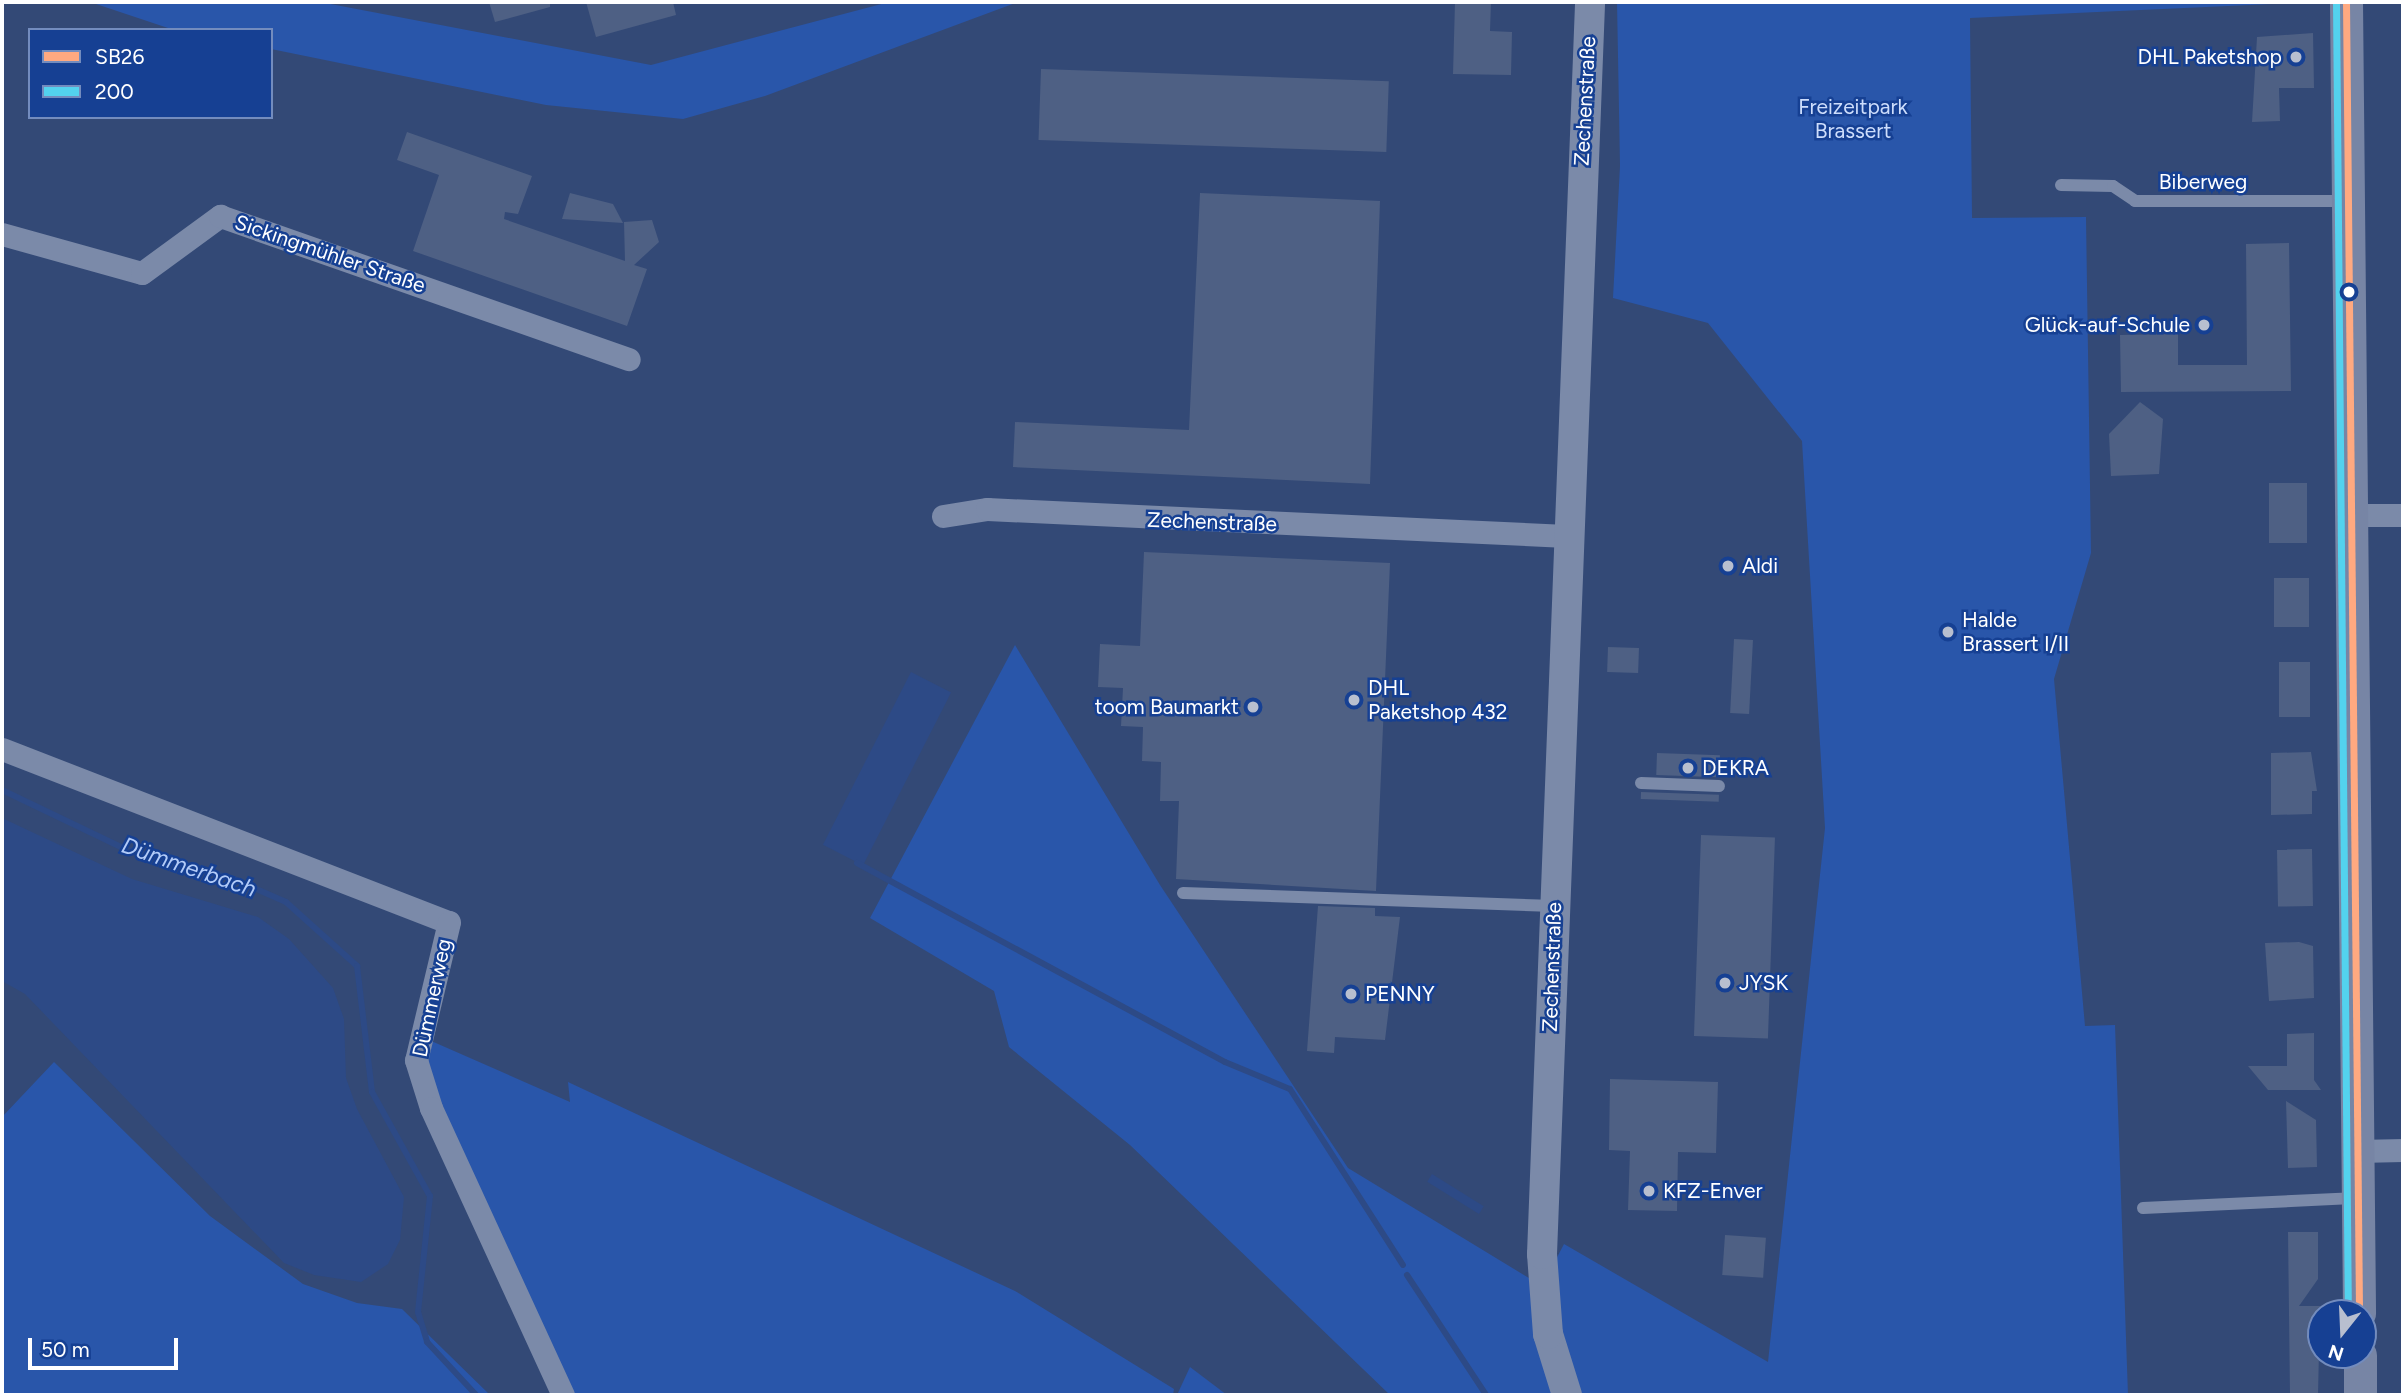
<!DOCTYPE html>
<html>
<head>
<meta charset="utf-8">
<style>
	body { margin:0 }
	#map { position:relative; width:2405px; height:1397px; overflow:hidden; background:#334976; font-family:Figtree,sans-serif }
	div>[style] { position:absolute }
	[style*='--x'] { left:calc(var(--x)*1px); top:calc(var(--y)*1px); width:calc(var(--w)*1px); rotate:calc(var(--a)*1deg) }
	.green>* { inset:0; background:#2956aa }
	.water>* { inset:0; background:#2d4a86; transform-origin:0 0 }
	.stream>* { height:6px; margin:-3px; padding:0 3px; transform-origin:3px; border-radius:3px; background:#2d4a86 }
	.building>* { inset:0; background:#4e6084; transform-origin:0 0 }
	.service>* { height:12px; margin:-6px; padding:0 6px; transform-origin:6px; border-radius:6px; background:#7b8aa9 }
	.minor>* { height:23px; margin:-11.5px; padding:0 11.5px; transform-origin:11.5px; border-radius:11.5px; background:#7b8aa9 }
	.tertiary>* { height:30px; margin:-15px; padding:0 15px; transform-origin:15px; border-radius:15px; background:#7b8aa9 }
	.secondary>* { height:33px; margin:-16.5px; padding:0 16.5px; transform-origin:16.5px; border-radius:16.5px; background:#7785a5 }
	.bus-1>* { height:7px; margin:-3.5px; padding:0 3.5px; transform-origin:3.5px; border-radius:3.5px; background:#ffa980 }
	.bus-2>* { height:7px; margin:-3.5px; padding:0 3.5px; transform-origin:3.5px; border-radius:3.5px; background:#53d2ee }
	.dots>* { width:19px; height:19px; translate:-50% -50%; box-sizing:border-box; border:4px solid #164093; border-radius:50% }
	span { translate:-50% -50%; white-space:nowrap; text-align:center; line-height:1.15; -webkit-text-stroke:5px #164093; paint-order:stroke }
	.poi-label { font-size:21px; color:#fff }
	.right { translate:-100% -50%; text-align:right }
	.left { translate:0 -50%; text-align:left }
	.street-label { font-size:21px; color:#fff }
	.park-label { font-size:21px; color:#cdddfc }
	.water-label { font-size:23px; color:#b2cbf8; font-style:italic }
	.frame { position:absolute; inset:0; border:4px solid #fff; pointer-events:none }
	.legend { position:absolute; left:28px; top:28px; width:245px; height:91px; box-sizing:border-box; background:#164093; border:2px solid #738cbe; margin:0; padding:9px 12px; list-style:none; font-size:21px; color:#fff }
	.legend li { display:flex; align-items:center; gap:14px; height:35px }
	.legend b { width:35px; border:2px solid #738cbe }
	.north { position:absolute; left:2307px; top:1299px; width:70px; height:70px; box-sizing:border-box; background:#164093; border:2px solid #738cbe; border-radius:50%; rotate:198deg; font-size:19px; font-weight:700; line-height:28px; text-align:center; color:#fff }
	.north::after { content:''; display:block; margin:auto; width:24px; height:32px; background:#b8bfcf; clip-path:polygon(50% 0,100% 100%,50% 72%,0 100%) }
	.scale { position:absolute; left:28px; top:1338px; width:150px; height:32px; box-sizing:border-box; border:4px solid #fff; border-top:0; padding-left:9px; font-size:21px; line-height:24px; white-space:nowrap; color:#fff; -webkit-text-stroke:5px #164093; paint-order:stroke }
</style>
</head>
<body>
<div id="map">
	<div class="green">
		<div style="clip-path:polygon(90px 2px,320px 2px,651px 65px,889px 2px,1018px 2px,765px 96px,683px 119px,546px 105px,271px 49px,271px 30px,174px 30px)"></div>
		<div style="clip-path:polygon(1617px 2px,2314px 2px,1970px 18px,1972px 218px,2086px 217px,2091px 553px,2054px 679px,2085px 1026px,2115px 1025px,2128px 1395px,1390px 1395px,1130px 1145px,1009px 1047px,994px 991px,870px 918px,1015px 645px,1160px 885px,1348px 1168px,1542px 1286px,1564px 1244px,1768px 1362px,1825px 828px,1802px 441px,1708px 323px,1613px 298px,1620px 166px)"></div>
		<div style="clip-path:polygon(429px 1040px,570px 1102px,568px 1082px,1015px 1291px,1174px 1389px,1173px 1395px,574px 1395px,435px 1094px,426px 1068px)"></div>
		<div style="clip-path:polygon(54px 1062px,210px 1216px,303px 1284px,357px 1303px,402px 1309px,490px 1395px,2px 1395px,2px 1117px)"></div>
		<div style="clip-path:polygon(1190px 1367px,1227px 1395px,1177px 1395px)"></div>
	</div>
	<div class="water">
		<div style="left:911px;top:672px;width:45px;height:194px;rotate:27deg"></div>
		<div style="clip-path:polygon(2px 818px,132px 879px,258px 917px,289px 939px,333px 988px,344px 1019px,346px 1078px,357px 1109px,404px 1197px,400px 1240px,388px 1264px,361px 1282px,314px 1275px,284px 1263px,25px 994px,2px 981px)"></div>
		<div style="left:1432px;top:1174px;width:61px;height:9px;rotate:32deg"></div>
	</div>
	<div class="stream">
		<div style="--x:2;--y:790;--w:136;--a:25.6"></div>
		<div style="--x:125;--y:849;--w:110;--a:15.3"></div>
		<div style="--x:231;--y:878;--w:60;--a:23.6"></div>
		<div style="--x:286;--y:902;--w:96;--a:42"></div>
		<div style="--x:357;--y:966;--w:127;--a:83.2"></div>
		<div style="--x:372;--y:1092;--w:119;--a:60.9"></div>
		<div style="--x:430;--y:1196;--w:117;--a:95.9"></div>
		<div style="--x:418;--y:1312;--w:31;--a:73"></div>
		<div style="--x:427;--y:1342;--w:72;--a:47.2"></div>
		<div style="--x:857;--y:863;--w:418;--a:28.4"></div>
		<div style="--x:1225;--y:1062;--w:70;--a:22.6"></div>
		<div style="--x:1290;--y:1089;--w:209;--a:57.3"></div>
		<div style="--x:1407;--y:1275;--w:144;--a:56.6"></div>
	</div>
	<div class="building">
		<div style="clip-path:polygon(489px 2px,550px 2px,550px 7px,495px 22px)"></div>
		<div style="clip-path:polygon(586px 2px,673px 2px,676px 15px,596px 37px)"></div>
		<div style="clip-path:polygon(1455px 2px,1491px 2px,1490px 31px,1512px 32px,1511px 75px,1453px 74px)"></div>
		<div style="clip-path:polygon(2313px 33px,2314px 88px,2279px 88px,2280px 121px,2252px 122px,2257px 37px)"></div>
		<div style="left:1041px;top:69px;width:348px;height:71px;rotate:2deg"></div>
		<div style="clip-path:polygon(407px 132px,532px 176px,518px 214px,505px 212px,504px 219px,625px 261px,624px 222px,652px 220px,659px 242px,634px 265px,647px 269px,627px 326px,413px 251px,439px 175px,397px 160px)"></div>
		<div style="clip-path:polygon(570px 193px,613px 204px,623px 223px,562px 219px)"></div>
		<div style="clip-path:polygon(1200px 193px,1380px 201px,1370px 484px,1013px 467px,1015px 422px,1189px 430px)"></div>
		<div style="clip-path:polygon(2289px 243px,2291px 391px,2121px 392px,2120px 335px,2178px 334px,2178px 365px,2247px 365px,2246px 244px)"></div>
		<div style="clip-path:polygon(2140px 402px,2163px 419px,2159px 474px,2111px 476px,2109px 434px)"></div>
		<div style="left:2307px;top:483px;width:60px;height:38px;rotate:90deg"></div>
		<div style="clip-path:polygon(1144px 552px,1390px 563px,1376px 891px,1176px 879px,1179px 801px,1160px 801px,1161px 762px,1142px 761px,1143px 727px,1121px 726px,1123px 688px,1098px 687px,1100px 644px,1140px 646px)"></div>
		<div style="left:2274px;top:578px;width:35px;height:49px"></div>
		<div style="left:1734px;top:639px;width:19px;height:74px;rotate:3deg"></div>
		<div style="left:1608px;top:647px;width:31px;height:25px;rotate:2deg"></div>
		<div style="left:2279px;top:662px;width:31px;height:55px"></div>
		<div style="clip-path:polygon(2311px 752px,2317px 791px,2312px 791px,2312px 814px,2271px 815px,2271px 753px)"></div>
		<div style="left:1657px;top:753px;width:63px;height:22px;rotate:2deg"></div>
		<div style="left:1641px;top:792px;width:78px;height:7px;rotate:2deg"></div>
		<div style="left:1701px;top:835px;width:74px;height:201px;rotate:2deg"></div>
		<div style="left:2312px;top:849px;width:57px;height:35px;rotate:89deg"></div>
		<div style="clip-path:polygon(1318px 906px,1375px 908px,1375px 916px,1400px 917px,1385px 1040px,1335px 1037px,1334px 1053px,1307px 1051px)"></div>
		<div style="clip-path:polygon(2299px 942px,2313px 946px,2314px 998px,2269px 1001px,2265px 943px)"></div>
		<div style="clip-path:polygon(2314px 1033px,2314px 1080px,2321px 1090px,2268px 1090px,2248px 1066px,2287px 1066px,2287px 1034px)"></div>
		<div style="clip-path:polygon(1610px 1079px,1718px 1082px,1716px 1153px,1678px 1152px,1677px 1211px,1628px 1210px,1630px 1151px,1609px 1150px)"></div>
		<div style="clip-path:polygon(2286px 1101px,2316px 1120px,2317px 1167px,2288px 1168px)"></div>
		<div style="clip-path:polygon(2288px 1232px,2318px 1232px,2318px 1279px,2299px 1306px,2320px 1306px,2318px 1395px,2290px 1395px)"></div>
		<div style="left:1725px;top:1235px;width:41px;height:40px;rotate:4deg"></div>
	</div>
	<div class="service">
		<div style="--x:2061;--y:185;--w:52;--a:1.1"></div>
		<div style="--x:2113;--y:186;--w:27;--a:34"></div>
		<div style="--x:2135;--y:201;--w:212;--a:0"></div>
		<div style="--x:1641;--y:783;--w:78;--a:2.2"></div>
		<div style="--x:1183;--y:893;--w:371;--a:2"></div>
		<div style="--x:2143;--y:1208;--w:215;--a:-2.7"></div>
	</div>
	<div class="minor">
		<div style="--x:2;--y:234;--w:145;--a:15.6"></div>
		<div style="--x:142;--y:273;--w:97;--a:-36.2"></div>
		<div style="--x:220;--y:216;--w:433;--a:19.3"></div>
		<div style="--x:2352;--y:515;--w:51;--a:0"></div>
		<div style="--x:943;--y:516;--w:45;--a:-9"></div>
		<div style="--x:987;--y:509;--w:580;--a:2.67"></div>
		<div style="--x:2;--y:749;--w:479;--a:21.2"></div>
		<div style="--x:449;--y:922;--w:142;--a:103.4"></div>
		<div style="--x:416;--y:1060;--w:50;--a:72.6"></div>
		<div style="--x:431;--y:1108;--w:316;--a:65.3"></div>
		<div style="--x:2358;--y:1151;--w:45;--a:-1.3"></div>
	</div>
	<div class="tertiary">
		<div style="--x:1567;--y:1395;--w:64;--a:-107.3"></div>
		<div style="--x:1548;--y:1334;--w:80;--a:-94.3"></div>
		<div style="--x:1542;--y:1254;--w:1253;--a:-87.8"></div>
	</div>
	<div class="secondary">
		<div style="--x:2346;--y:2;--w:1311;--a:89.43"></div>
		<div style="--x:2360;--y:1355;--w:40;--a:90"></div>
	</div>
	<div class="bus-1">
		<div style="--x:2346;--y:2;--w:1311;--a:89.43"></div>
	</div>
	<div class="bus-2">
		<div style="--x:2336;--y:2;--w:1311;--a:89.48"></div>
	</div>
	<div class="dots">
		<div style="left:2296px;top:57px;background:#b8bfcf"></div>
		<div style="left:2349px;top:292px;background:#fff"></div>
		<div style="left:2204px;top:325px;background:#b8bfcf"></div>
		<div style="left:1728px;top:566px;background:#b8bfcf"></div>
		<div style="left:1948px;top:632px;background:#b8bfcf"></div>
		<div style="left:1354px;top:700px;background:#b8bfcf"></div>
		<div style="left:1253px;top:707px;background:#b8bfcf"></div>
		<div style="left:1688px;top:768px;background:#b8bfcf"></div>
		<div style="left:1725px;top:983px;background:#b8bfcf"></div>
		<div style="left:1351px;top:994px;background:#b8bfcf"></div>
		<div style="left:1649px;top:1191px;background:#b8bfcf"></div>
	</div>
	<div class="poi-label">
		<span class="right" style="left:2282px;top:57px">DHL Paketshop</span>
		<span class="right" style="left:2190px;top:325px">Glück-auf-Schule</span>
		<span class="left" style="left:1742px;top:566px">Aldi</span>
		<span class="left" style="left:1962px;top:632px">Halde<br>Brassert I/II</span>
		<span class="left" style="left:1368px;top:700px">DHL<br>Paketshop 432</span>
		<span class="right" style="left:1239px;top:707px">toom Baumarkt</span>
		<span class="left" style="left:1702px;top:768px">DEKRA</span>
		<span class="left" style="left:1739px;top:983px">JYSK</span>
		<span class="left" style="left:1365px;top:994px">PENNY</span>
		<span class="left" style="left:1663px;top:1191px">KFZ-Enver</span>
	</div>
	<div class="street-label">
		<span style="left:1585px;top:101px;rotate:-87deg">Zechenstraße</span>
		<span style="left:2203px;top:182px">Biberweg</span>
		<span style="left:330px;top:254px;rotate:19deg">Sickingmühler Straße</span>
		<span style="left:1212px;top:522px;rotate:2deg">Zechenstraße</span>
		<span style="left:1552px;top:967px;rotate:-88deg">Zechenstraße</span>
		<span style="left:432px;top:998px;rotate:-78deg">Dümmerweg</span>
	</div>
	<div class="park-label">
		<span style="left:1853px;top:119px">Freizeitpark<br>Brassert</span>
	</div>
	<div class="water-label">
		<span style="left:189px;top:867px;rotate:19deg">Dümmerbach</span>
	</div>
	<div class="frame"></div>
	<ul class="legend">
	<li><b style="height:9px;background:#ffa980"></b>SB26</li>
	<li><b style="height:9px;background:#53d2ee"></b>200</li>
	</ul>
	<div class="north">N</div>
	<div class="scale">50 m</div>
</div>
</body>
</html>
